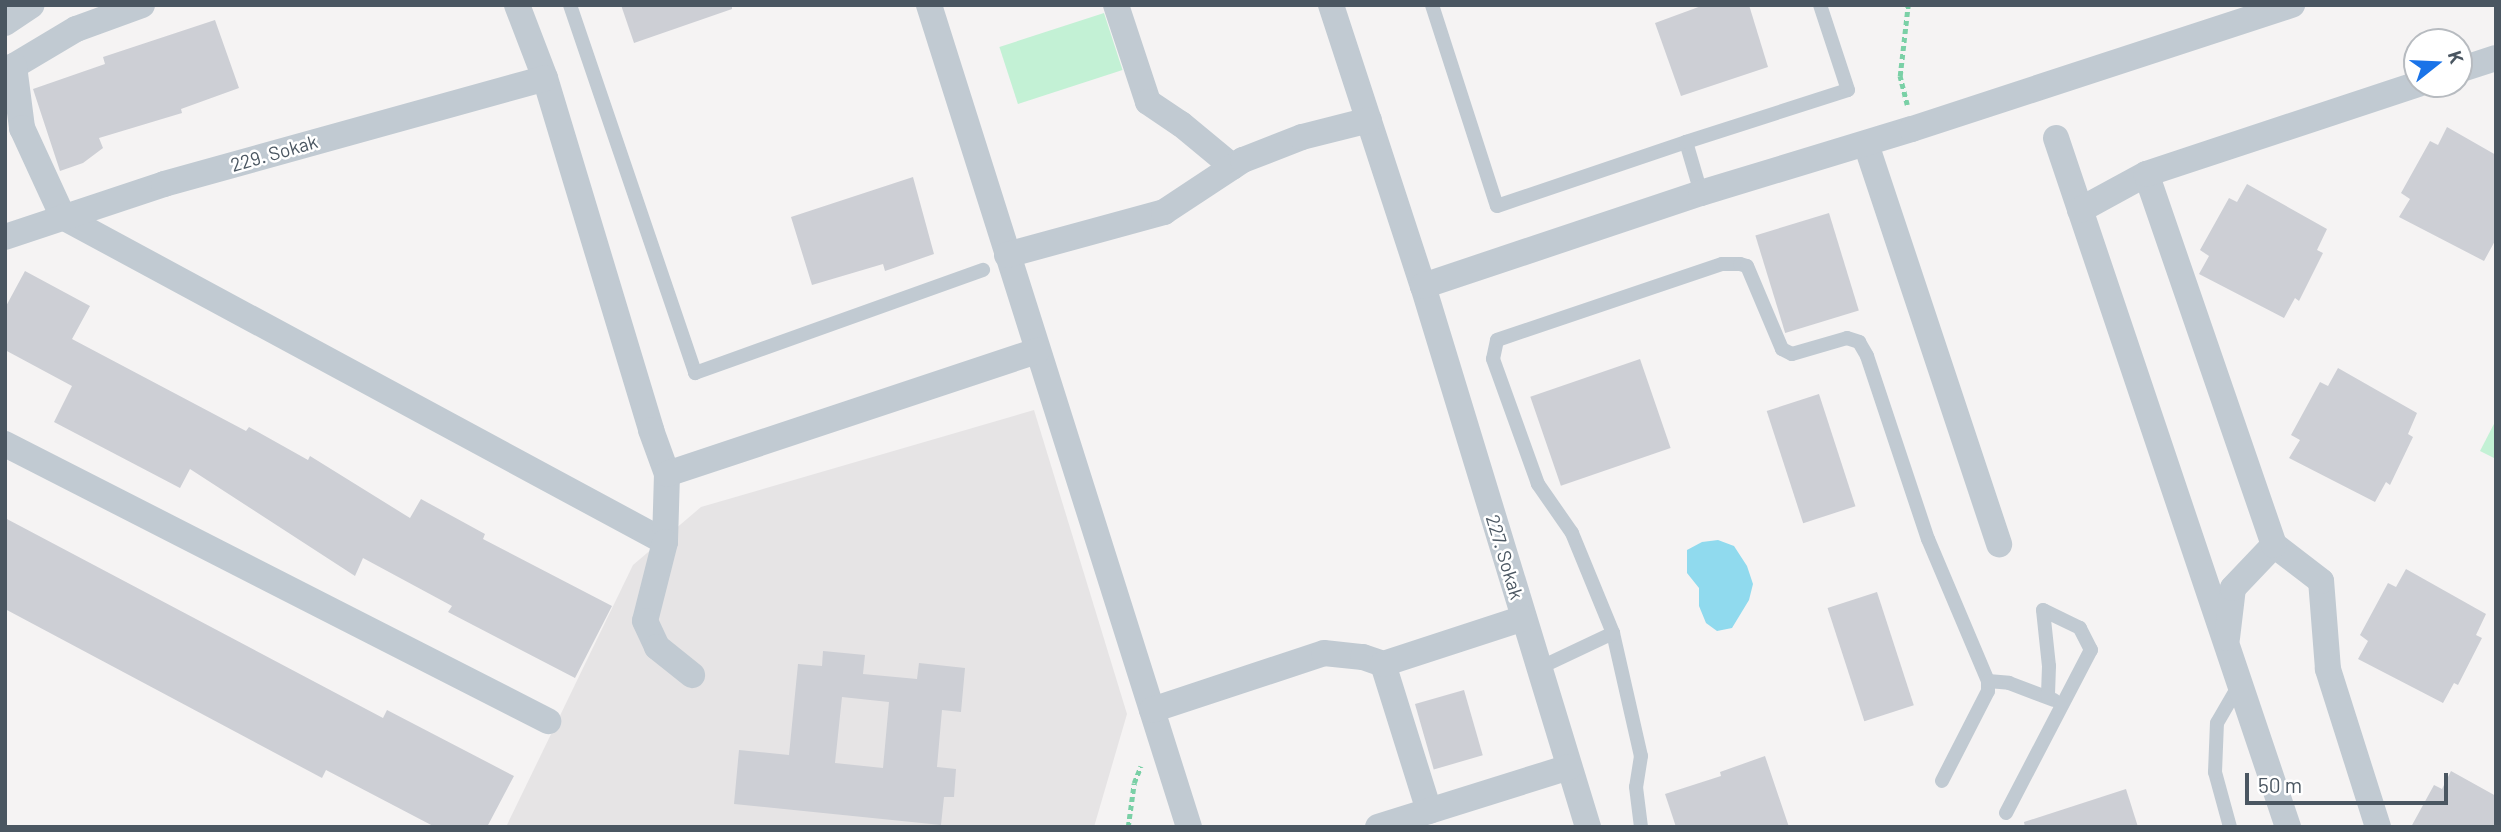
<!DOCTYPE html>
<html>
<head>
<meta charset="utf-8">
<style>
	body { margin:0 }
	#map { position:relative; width:2501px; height:832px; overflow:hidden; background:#f5f3f3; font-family:Barlow,sans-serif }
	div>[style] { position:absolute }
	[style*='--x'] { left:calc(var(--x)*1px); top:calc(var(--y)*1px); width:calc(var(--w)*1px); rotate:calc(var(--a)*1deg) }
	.education>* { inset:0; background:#e6e4e5 }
	.green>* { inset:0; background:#c3f1d5; transform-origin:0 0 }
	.water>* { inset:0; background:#90daee }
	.building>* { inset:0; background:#cdcfd5; transform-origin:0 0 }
	.path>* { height:4.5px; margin-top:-2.25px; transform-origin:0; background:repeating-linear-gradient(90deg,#7ad0a6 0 5px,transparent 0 8.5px) }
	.lane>* { height:14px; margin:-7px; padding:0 7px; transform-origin:7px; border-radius:7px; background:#c1cad2 }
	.street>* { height:26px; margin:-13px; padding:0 13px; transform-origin:13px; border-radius:13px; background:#c1cad2 }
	span { translate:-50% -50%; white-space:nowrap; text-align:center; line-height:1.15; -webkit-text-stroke:5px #fff; paint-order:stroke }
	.street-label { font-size:19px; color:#4a5661 }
	.frame { position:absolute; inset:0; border:7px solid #4a5661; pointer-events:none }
	.north { position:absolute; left:2403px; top:28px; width:70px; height:70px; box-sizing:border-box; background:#fff; border:2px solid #b7bbc0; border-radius:50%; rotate:72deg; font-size:19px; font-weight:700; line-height:28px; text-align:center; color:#4a5661 }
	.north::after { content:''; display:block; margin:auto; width:24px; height:32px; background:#1a73e8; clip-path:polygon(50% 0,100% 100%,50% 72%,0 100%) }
	.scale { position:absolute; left:2245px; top:773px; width:203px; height:32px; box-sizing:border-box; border:4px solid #4a5661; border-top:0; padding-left:9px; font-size:21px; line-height:24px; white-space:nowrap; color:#4a5661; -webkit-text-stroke:5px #fff; paint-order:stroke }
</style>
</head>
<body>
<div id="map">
	<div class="education">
		<div style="clip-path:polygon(1034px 410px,1127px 714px,1094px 827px,506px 827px,633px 565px,701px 507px)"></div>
	</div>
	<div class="green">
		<div style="left:1104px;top:13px;width:60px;height:110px;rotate:72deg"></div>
		<div style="clip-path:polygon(2496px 420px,2496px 459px,2480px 451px)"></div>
	</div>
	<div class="water">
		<div style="clip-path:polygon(1718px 540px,1734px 546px,1747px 566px,1753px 584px,1749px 600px,1732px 628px,1717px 631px,1706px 623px,1699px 606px,1699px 588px,1687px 573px,1687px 550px,1702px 542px)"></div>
	</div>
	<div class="building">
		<div style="clip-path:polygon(621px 5px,732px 5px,732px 9px,634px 43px)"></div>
		<div style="clip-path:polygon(1704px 5px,1749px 5px,1768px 67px,1681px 96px,1655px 23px)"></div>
		<div style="clip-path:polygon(215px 20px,239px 88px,181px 109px,182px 113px,99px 138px,103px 148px,83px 163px,60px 171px,33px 89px,105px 64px,103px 57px)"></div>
		<div style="clip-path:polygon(2447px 127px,2496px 155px,2496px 239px,2484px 261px,2399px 217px,2410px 199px,2401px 193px,2430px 141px,2438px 145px)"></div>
		<div style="clip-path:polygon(913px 177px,934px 254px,885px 271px,883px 264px,812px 285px,791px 217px)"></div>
		<div style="clip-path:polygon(2247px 184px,2327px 229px,2317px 250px,2323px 253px,2299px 301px,2295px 298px,2284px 318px,2199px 274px,2209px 256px,2200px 250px,2229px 198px,2237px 202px)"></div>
		<div style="left:1829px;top:213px;width:102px;height:77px;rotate:73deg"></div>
		<div style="clip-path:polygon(25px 271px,90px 306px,72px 339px,246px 431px,249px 427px,308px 460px,310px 456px,410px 518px,421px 499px,485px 534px,483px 539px,612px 606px,575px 678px,448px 612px,452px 606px,363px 558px,355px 576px,190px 469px,180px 488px,54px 422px,72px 386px,5px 350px,5px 308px)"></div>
		<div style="left:1640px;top:359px;width:94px;height:116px;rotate:71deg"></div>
		<div style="clip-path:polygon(2338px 368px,2417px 413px,2408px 434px,2413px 437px,2390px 485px,2386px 482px,2375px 502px,2289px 458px,2300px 440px,2291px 435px,2320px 382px,2328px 386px)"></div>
		<div style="left:1819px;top:394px;width:118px;height:55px;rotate:72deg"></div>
		<div style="clip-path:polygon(5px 518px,383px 718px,387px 710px,514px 776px,487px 827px,435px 827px,326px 770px,322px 778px,5px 609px)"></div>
		<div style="clip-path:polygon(2406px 569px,2486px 614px,2476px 635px,2482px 638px,2458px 685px,2454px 683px,2443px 703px,2358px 659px,2368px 641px,2360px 635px,2388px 583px,2396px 587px)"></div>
		<div style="left:1877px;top:592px;width:119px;height:52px;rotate:72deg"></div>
		<div style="clip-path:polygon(evenodd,823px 651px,865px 655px,863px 674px,917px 679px,919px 663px,965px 668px,961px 712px,942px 710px,937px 767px,956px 769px,954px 797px,944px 797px,941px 825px,734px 804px,739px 750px,789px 755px,798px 664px,822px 666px,823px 651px,842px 697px,889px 702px,883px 768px,835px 763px,842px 697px)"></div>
		<div style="left:1464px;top:690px;width:68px;height:51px;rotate:74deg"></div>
		<div style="clip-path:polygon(1765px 756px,1789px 827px,1676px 827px,1665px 794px,1721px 776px,1720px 772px)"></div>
		<div style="clip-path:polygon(2451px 771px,2496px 796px,2496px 827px,2411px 827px,2434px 785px,2442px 789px)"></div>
		<div style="clip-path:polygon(2126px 789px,2138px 827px,2025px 827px,2024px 822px)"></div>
	</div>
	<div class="path">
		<div style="--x:1907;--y:105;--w:30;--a:-104"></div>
		<div style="--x:1900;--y:76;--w:71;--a:-83.6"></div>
		<div style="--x:1128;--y:827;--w:44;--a:-82.2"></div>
		<div style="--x:1134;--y:783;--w:18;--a:-68"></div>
	</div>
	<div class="lane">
		<div style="--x:570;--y:5;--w:389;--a:71.2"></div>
		<div style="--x:695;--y:373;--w:306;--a:-19.7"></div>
		<div style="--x:1432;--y:5;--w:211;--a:72.1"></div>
		<div style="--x:1497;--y:206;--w:200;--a:-18.7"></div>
		<div style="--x:1686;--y:142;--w:53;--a:73.6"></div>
		<div style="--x:1686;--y:142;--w:170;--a:-17.8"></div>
		<div style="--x:1848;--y:90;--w:89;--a:-108.2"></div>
		<div style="--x:1613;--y:633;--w:126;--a:77.2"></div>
		<div style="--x:1641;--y:756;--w:31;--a:99"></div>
		<div style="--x:1636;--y:787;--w:40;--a:82.9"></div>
		<div style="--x:1539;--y:668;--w:82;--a:-25.3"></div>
		<div style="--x:1613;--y:633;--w:108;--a:-112.3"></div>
		<div style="--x:1572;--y:533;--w:60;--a:-124.8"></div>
		<div style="--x:1538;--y:484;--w:133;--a:-109.8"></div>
		<div style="--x:1493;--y:359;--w:19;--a:-78"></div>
		<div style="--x:1497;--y:340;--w:237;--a:-18.7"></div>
		<div style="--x:1722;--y:264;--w:18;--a:0"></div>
		<div style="--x:1740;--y:264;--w:7;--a:16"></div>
		<div style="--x:1747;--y:266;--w:90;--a:67.1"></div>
		<div style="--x:1782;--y:349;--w:11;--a:27"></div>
		<div style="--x:1792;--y:354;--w:57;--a:-16.2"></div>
		<div style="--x:1847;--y:338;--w:13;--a:18"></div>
		<div style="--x:1859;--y:342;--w:16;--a:60"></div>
		<div style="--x:1867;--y:356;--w:193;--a:71.6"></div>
		<div style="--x:1928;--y:539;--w:154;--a:67.1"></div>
		<div style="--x:1988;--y:681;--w:10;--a:90"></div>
		<div style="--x:1988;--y:691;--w:101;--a:117.1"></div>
		<div style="--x:1988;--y:681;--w:21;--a:5"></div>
		<div style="--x:2009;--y:683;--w:48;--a:20.7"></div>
		<div style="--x:2006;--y:813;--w:184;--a:-62.5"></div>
		<div style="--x:2091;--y:650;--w:25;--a:-117"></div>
		<div style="--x:2080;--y:628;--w:41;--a:-154.1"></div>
		<div style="--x:2043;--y:610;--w:56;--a:83.9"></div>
		<div style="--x:2049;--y:666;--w:31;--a:92"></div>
		<div style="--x:2230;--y:827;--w:57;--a:-105.3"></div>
		<div style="--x:2215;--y:772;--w:49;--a:-87.7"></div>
		<div style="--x:2217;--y:723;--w:44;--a:-59.9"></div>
	</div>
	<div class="street">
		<div style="--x:142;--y:5;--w:70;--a:160"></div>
		<div style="--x:76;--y:29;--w:72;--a:149.2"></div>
		<div style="--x:14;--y:66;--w:63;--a:82.6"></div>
		<div style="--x:22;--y:128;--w:98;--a:65.3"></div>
		<div style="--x:63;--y:217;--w:684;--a:28.36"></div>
		<div style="--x:517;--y:5;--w:78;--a:69"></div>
		<div style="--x:545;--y:78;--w:368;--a:73.2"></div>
		<div style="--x:651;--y:430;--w:47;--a:70"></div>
		<div style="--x:667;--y:474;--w:68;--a:91.7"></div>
		<div style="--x:665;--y:542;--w:81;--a:104.2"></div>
		<div style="--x:645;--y:621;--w:29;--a:65"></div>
		<div style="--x:657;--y:647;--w:45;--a:38.7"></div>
		<div style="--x:929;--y:5;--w:862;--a:72.45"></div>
		<div style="--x:1116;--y:5;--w:102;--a:71.7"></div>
		<div style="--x:1148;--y:102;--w:40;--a:34"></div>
		<div style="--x:1181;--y:124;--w:67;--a:39.6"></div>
		<div style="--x:1331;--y:5;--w:296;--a:71.9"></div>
		<div style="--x:1423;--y:286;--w:566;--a:73.04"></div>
		<div style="--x:5;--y:23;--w:32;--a:-34"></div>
		<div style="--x:2459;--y:70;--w:39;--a:-18"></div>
		<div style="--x:2056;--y:138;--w:727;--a:71.39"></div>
		<div style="--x:1866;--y:144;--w:422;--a:71.6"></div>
		<div style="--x:2080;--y:210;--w:75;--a:-28.6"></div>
		<div style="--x:5;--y:237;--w:168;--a:-18.4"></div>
		<div style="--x:164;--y:184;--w:395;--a:-15.5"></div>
		<div style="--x:1007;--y:255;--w:163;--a:-15.3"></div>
		<div style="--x:1164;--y:212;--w:95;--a:-33.4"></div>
		<div style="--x:1243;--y:160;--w:63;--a:-21.3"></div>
		<div style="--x:1302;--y:137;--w:69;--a:-14.2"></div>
		<div style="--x:1423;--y:286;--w:293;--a:-18.5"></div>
		<div style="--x:1701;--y:193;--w:220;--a:-16.9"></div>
		<div style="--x:1912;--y:129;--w:400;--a:-18.1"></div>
		<div style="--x:5;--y:444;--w:610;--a:27.03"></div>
		<div style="--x:667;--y:474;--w:390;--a:-18.4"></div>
		<div style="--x:2227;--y:638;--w:50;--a:-83.2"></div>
		<div style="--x:2233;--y:588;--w:59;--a:-46.4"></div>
		<div style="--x:1383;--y:664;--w:154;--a:72.6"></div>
		<div style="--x:1152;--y:710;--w:181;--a:-18.3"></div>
		<div style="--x:1324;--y:653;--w:39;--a:6"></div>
		<div style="--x:1363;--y:657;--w:21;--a:19"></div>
		<div style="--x:1383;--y:664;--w:148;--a:-18.1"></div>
		<div style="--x:1378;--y:827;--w:200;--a:-17.4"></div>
		<div style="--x:2378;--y:827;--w:166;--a:-107.6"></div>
		<div style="--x:2328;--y:669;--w:88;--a:-94.5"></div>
		<div style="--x:2321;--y:581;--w:59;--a:-142.5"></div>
		<div style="--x:2274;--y:545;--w:392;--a:-109"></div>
		<div style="--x:2146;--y:174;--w:287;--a:-18.3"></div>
	</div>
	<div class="street-label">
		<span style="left:274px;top:153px;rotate:-16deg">229. Sokak</span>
		<span style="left:1505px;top:557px;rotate:73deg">227. Sokak</span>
	</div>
	<div class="frame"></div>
	<div class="north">K</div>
	<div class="scale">50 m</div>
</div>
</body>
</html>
